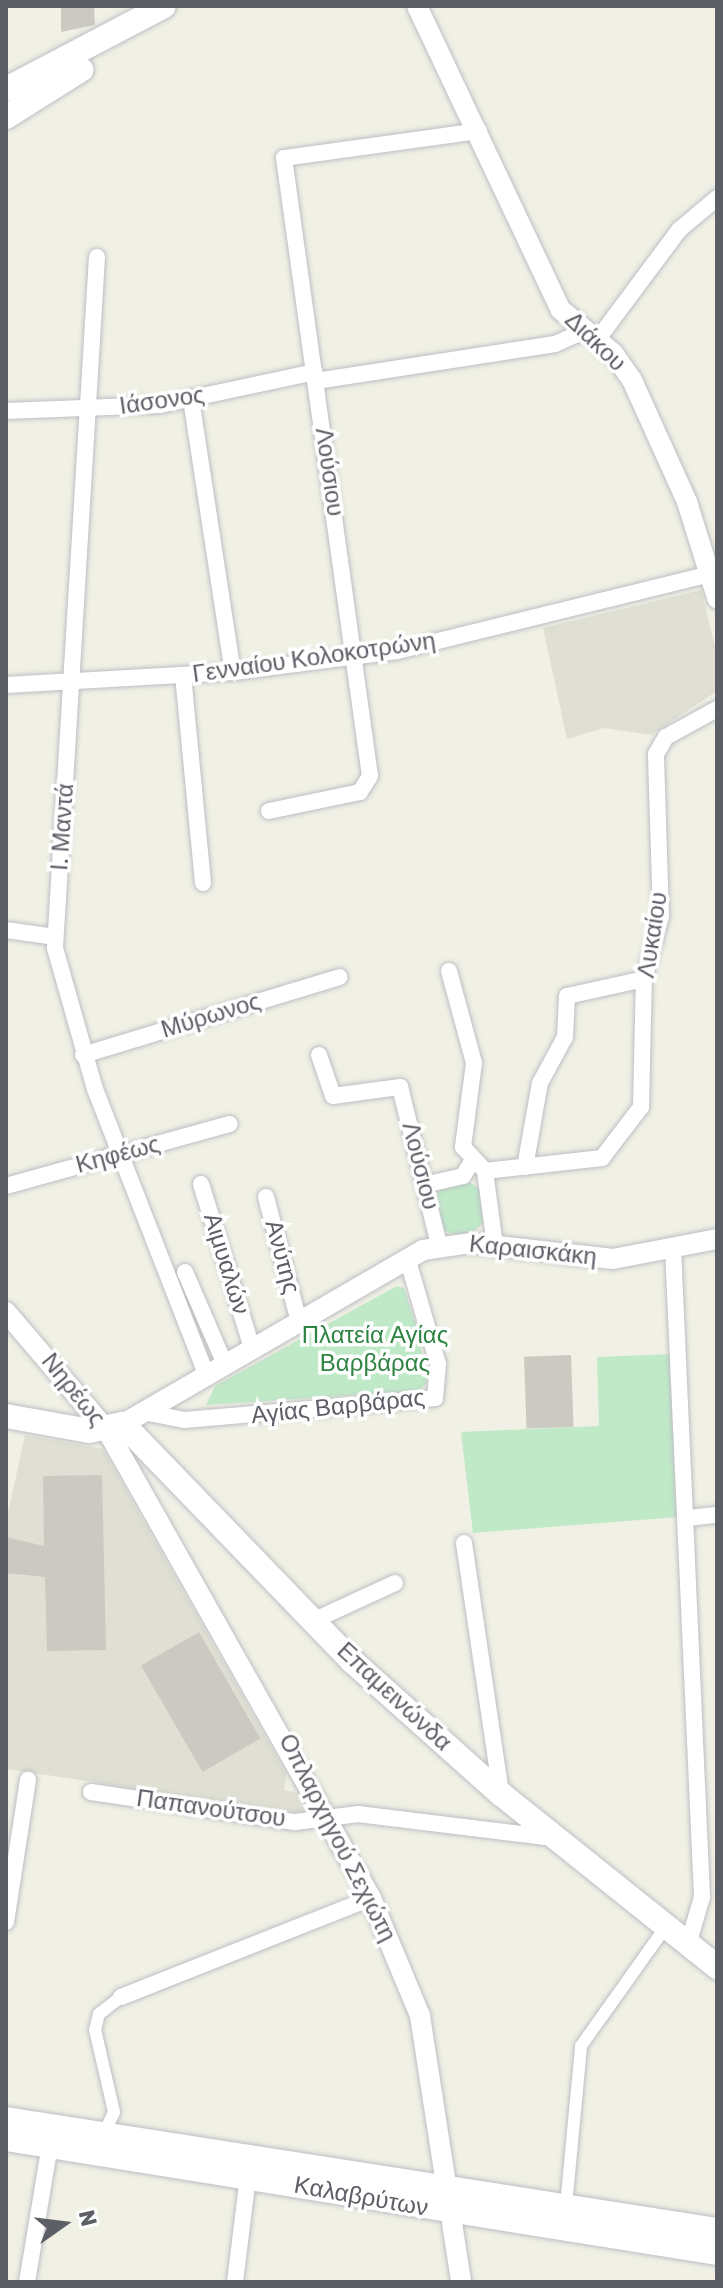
<!DOCTYPE html>
<html>
<head>
<meta charset="utf-8">
<style>
	body { margin:0 }
	#map { position:relative; width:723px; height:2288px; overflow:hidden; background:#f0f0e5; font-family:Rubik,sans-serif }
	div>[style] { position:absolute }
	[style*='--x'] { left:calc(var(--x)*1px); top:calc(var(--y)*1px); width:calc(var(--w)*1px); rotate:calc(var(--a)*1deg) }
	.education>* { inset:0; background:#e0dfd3 }
	.green>* { inset:0; background:#c0e9c8 }
	.round { border-radius:50% }
	.building>* { inset:0; background:#cbcac2; transform-origin:0 0 }
	.roads { filter:drop-shadow(0 0 2px #bdbec4) drop-shadow(0 0 2px #bdbec4) }
	.pedestrian>* { height:12px; margin:-6px; padding:0 6px; transform-origin:6px; border-radius:6px; background:#fff }
	.minor>* { height:16px; margin:-8px; padding:0 8px; transform-origin:8px; border-radius:8px; background:#fff }
	.tertiary>* { height:20px; margin:-10px; padding:0 10px; transform-origin:10px; border-radius:10px; background:#fff }
	.secondary>* { height:24px; margin:-12px; padding:0 12px; transform-origin:12px; border-radius:12px; background:#fff }
	span { translate:-50% -50%; white-space:nowrap; text-align:center; line-height:1.15; -webkit-text-stroke:7px #fff; paint-order:stroke }
	.street-label { font-size:24px; color:#5d5f66 }
	.park-label { font-size:24px; color:#2f8343 }
	.frame { position:absolute; inset:0; border:8px solid #5d5f66; pointer-events:none }
	.north { position:absolute; left:24px; top:2184px; width:80px; height:80px; -webkit-text-stroke:6px #fff; paint-order:stroke; rotate:76deg; font-size:22px; font-weight:700; line-height:32px; text-align:center; color:#5d5f66 }
	.north::after { content:''; display:block; margin:auto; width:28px; height:36px; background:#5d5f66; clip-path:polygon(50% 0,100% 100%,50% 72%,0 100%) }
</style>
</head>
<body>
<div id="map">
	<div class="education">
		<div style="clip-path:polygon(701px 590px,717px 654px,717px 691px,651px 735px,604px 728px,567px 739px,543px 628px)"></div>
		<div style="clip-path:polygon(25px 1435px,103px 1449px,287px 1775px,284px 1790px,299px 1793px,310px 1814px,6px 1769px,6px 1522px)"></div>
	</div>
	<div class="green">
		<div class="round" style="left:433px;top:1181px;width:54px;height:54px"></div>
		<div style="clip-path:polygon(397px 1286px,404px 1288px,418px 1331px,427px 1382px,420px 1391px,206px 1405px,215px 1386px)"></div>
		<div style="clip-path:polygon(672px 1354px,678px 1517px,473px 1533px,461px 1432px,599px 1426px,597px 1357px)"></div>
	</div>
	<div class="building">
		<div style="clip-path:polygon(61px 6px,94px 6px,95px 25px,61px 32px)"></div>
		<div style="left:571px;top:1355px;width:72px;height:47px;rotate:88deg"></div>
		<div style="clip-path:polygon(102px 1475px,106px 1650px,47px 1651px,45px 1577px,6px 1573px,6px 1537px,44px 1546px,43px 1476px)"></div>
		<div style="left:199px;top:1632px;width:123px;height:67px;rotate:60deg"></div>
	</div>
	<div class="roads">
		<div class="pedestrian">
			<div style="--x:103;--y:2135;--w:25;--a:-64"></div>
			<div style="--x:114;--y:2112;--w:84;--a:-103"></div>
			<div style="--x:95;--y:2030;--w:16;--a:-76"></div>
			<div style="--x:99;--y:2014;--w:28;--a:-38"></div>
			<div style="--x:566;--y:2206;--w:161;--a:-84.6"></div>
			<div style="--x:581;--y:2046;--w:145;--a:-54.6"></div>
		</div>
		<div class="minor">
			<div style="--x:97;--y:257;--w:692;--a:93.48"></div>
			<div style="--x:55;--y:948;--w:147;--a:74.2"></div>
			<div style="--x:95;--y:1089;--w:303;--a:68.7"></div>
			<div style="--x:597;--y:340;--w:137;--a:-53.3"></div>
			<div style="--x:679;--y:230;--w:50;--a:-40.1"></div>
			<div style="--x:316;--y:381;--w:242;--a:-8.8"></div>
			<div style="--x:555;--y:344;--w:30;--a:-24"></div>
			<div style="--x:191;--y:399;--w:276;--a:81.3"></div>
			<div style="--x:6;--y:411;--w:154;--a:-2.2"></div>
			<div style="--x:160;--y:405;--w:158;--a:-12"></div>
			<div style="--x:183;--y:675;--w:209;--a:84.5"></div>
			<div style="--x:6;--y:685;--w:227;--a:-3.3"></div>
			<div style="--x:233;--y:672;--w:165;--a:-7.3"></div>
			<div style="--x:397;--y:651;--w:323;--a:-13.8"></div>
			<div style="--x:269;--y:811;--w:93;--a:-11.8"></div>
			<div style="--x:360;--y:792;--w:19;--a:-58"></div>
			<div style="--x:370;--y:776;--w:624;--a:-97.92"></div>
			<div style="--x:284;--y:158;--w:197;--a:-7.9"></div>
			<div style="--x:6;--y:930;--w:49;--a:8.1"></div>
			<div style="--x:449;--y:971;--w:95;--a:74.8"></div>
			<div style="--x:474;--y:1063;--w:85;--a:97.5"></div>
			<div style="--x:463;--y:1147;--w:33;--a:47"></div>
			<div style="--x:485;--y:1171;--w:76;--a:82.4"></div>
			<div style="--x:83;--y:1055;--w:268;--a:-16.9"></div>
			<div style="--x:319;--y:1055;--w:43;--a:71.1"></div>
			<div style="--x:333;--y:1096;--w:68;--a:-7.7"></div>
			<div style="--x:400;--y:1087;--w:163;--a:76.1"></div>
			<div style="--x:525;--y:1167;--w:85;--a:-79.9"></div>
			<div style="--x:540;--y:1083;--w:52;--a:-61.5"></div>
			<div style="--x:565;--y:1037;--w:41;--a:-87.2"></div>
			<div style="--x:567;--y:996;--w:79;--a:-12.4"></div>
			<div style="--x:485;--y:1171;--w:118;--a:-6.3"></div>
			<div style="--x:602;--y:1158;--w:64;--a:-52.6"></div>
			<div style="--x:641;--y:1107;--w:128;--a:-88.7"></div>
			<div style="--x:644;--y:979;--w:65;--a:-74.9"></div>
			<div style="--x:661;--y:916;--w:162;--a:-91.8"></div>
			<div style="--x:656;--y:754;--w:20;--a:-60"></div>
			<div style="--x:666;--y:737;--w:58;--a:-28.8"></div>
			<div style="--x:201;--y:1184;--w:169;--a:72.7"></div>
			<div style="--x:424;--y:1185;--w:40;--a:-13"></div>
			<div style="--x:463;--y:1176;--w:15;--a:-58"></div>
			<div style="--x:6;--y:1186;--w:232;--a:-15.5"></div>
			<div style="--x:266;--y:1197;--w:125;--a:75.2"></div>
			<div style="--x:673;--y:1248;--w:650;--a:87.44"></div>
			<div style="--x:702;--y:1897;--w:50;--a:106.3"></div>
			<div style="--x:185;--y:1272;--w:96;--a:66.6"></div>
			<div style="--x:143;--y:1412;--w:43;--a:10.8"></div>
			<div style="--x:185;--y:1420;--w:251;--a:-5"></div>
			<div style="--x:435;--y:1398;--w:34;--a:-85"></div>
			<div style="--x:438;--y:1364;--w:111;--a:-106.2"></div>
			<div style="--x:687;--y:1518;--w:30;--a:-6"></div>
			<div style="--x:464;--y:1543;--w:254;--a:81.6"></div>
			<div style="--x:315;--y:1620;--w:88;--a:-24.8"></div>
			<div style="--x:91;--y:1792;--w:206;--a:8.4"></div>
			<div style="--x:295;--y:1822;--w:64;--a:-7.2"></div>
			<div style="--x:358;--y:1814;--w:197;--a:7"></div>
			<div style="--x:6;--y:1922;--w:144;--a:-81.2"></div>
			<div style="--x:121;--y:1997;--w:269;--a:-21.6"></div>
			<div style="--x:27;--y:2282;--w:145;--a:-80.5"></div>
			<div style="--x:235;--y:2282;--w:115;--a:-83"></div>
		</div>
		<div class="tertiary">
			<div style="--x:417;--y:6;--w:336;--a:64.7"></div>
			<div style="--x:561;--y:310;--w:67;--a:39.6"></div>
			<div style="--x:613;--y:353;--w:33;--a:55"></div>
			<div style="--x:632;--y:380;--w:134;--a:65.7"></div>
			<div style="--x:687;--y:502;--w:101;--a:72.6"></div>
			<div style="--x:6;--y:1312;--w:157;--a:49.6"></div>
			<div style="--x:108;--y:1432;--w:535;--a:60.56"></div>
			<div style="--x:371;--y:1898;--w:128;--a:67.4"></div>
			<div style="--x:420;--y:2016;--w:269;--a:81.2"></div>
			<div style="--x:123;--y:1424;--w:347;--a:-30.1"></div>
			<div style="--x:423;--y:1250;--w:49;--a:-8.3"></div>
			<div style="--x:471;--y:1243;--w:143;--a:6.4"></div>
			<div style="--x:613;--y:1259;--w:106;--a:-10.9"></div>
		</div>
		<div class="secondary">
			<div style="--x:6;--y:89;--w:178;--a:-27.7"></div>
			<div style="--x:6;--y:117;--w:89;--a:-32.1"></div>
			<div style="--x:6;--y:1416;--w:84;--a:10.2"></div>
			<div style="--x:89;--y:1431;--w:35;--a:-12"></div>
			<div style="--x:123;--y:1424;--w:330;--a:46"></div>
			<div style="--x:352;--y:1661;--w:200;--a:41.8"></div>
			<div style="--x:501;--y:1794;--w:277;--a:38.7"></div>
			<div style="--x:6;--y:2119;--w:720;--a:8.87"></div>
			<div style="--x:6;--y:2139;--w:720;--a:9.11"></div>
		</div>
	</div>
	<div class="street-label">
		<span style="left:595px;top:342px;rotate:44deg">Διάκου</span>
		<span style="left:162px;top:401px;rotate:-8deg">Ιάσονος</span>
		<span style="left:329px;top:472px;rotate:82deg">Λούσιου</span>
		<span style="left:314px;top:658px;rotate:-8deg">Γενναίου Κολοκοτρώνη</span>
		<span style="left:63px;top:827px;rotate:-86deg">Ι. Μαντά</span>
		<span style="left:653px;top:935px;rotate:-81deg">Λυκαίου</span>
		<span style="left:211px;top:1016px;rotate:-17deg">Μύρωνος</span>
		<span style="left:118px;top:1155px;rotate:-15deg">Κηφέως</span>
		<span style="left:420px;top:1166px;rotate:76deg">Λούσιου</span>
		<span style="left:533px;top:1251px;rotate:6deg">Καραισκάκη</span>
		<span style="left:282px;top:1257px;rotate:75deg">Ανύτης</span>
		<span style="left:226px;top:1264px;rotate:73deg">Αιμυαλών</span>
		<span style="left:73px;top:1390px;rotate:51deg">Νηρέως</span>
		<span style="left:338px;top:1407px;rotate:-6deg">Αγίας Βαρβάρας</span>
		<span style="left:394px;top:1697px;rotate:43deg">Επαμεινώνδα</span>
		<span style="left:211px;top:1809px;rotate:8deg">Παπανούτσου</span>
		<span style="left:337px;top:1838px;rotate:63deg">Οπλαρχηγού Σεχιώτη</span>
		<span style="left:361px;top:2197px;rotate:10deg">Καλαβρύτων</span>
	</div>
	<div class="park-label">
		<span style="left:375px;top:1350px">Πλατεία Αγίας<br>Βαρβάρας</span>
	</div>
	<div class="frame"></div>
	<div class="north">N</div>
</div>
</body>
</html>
